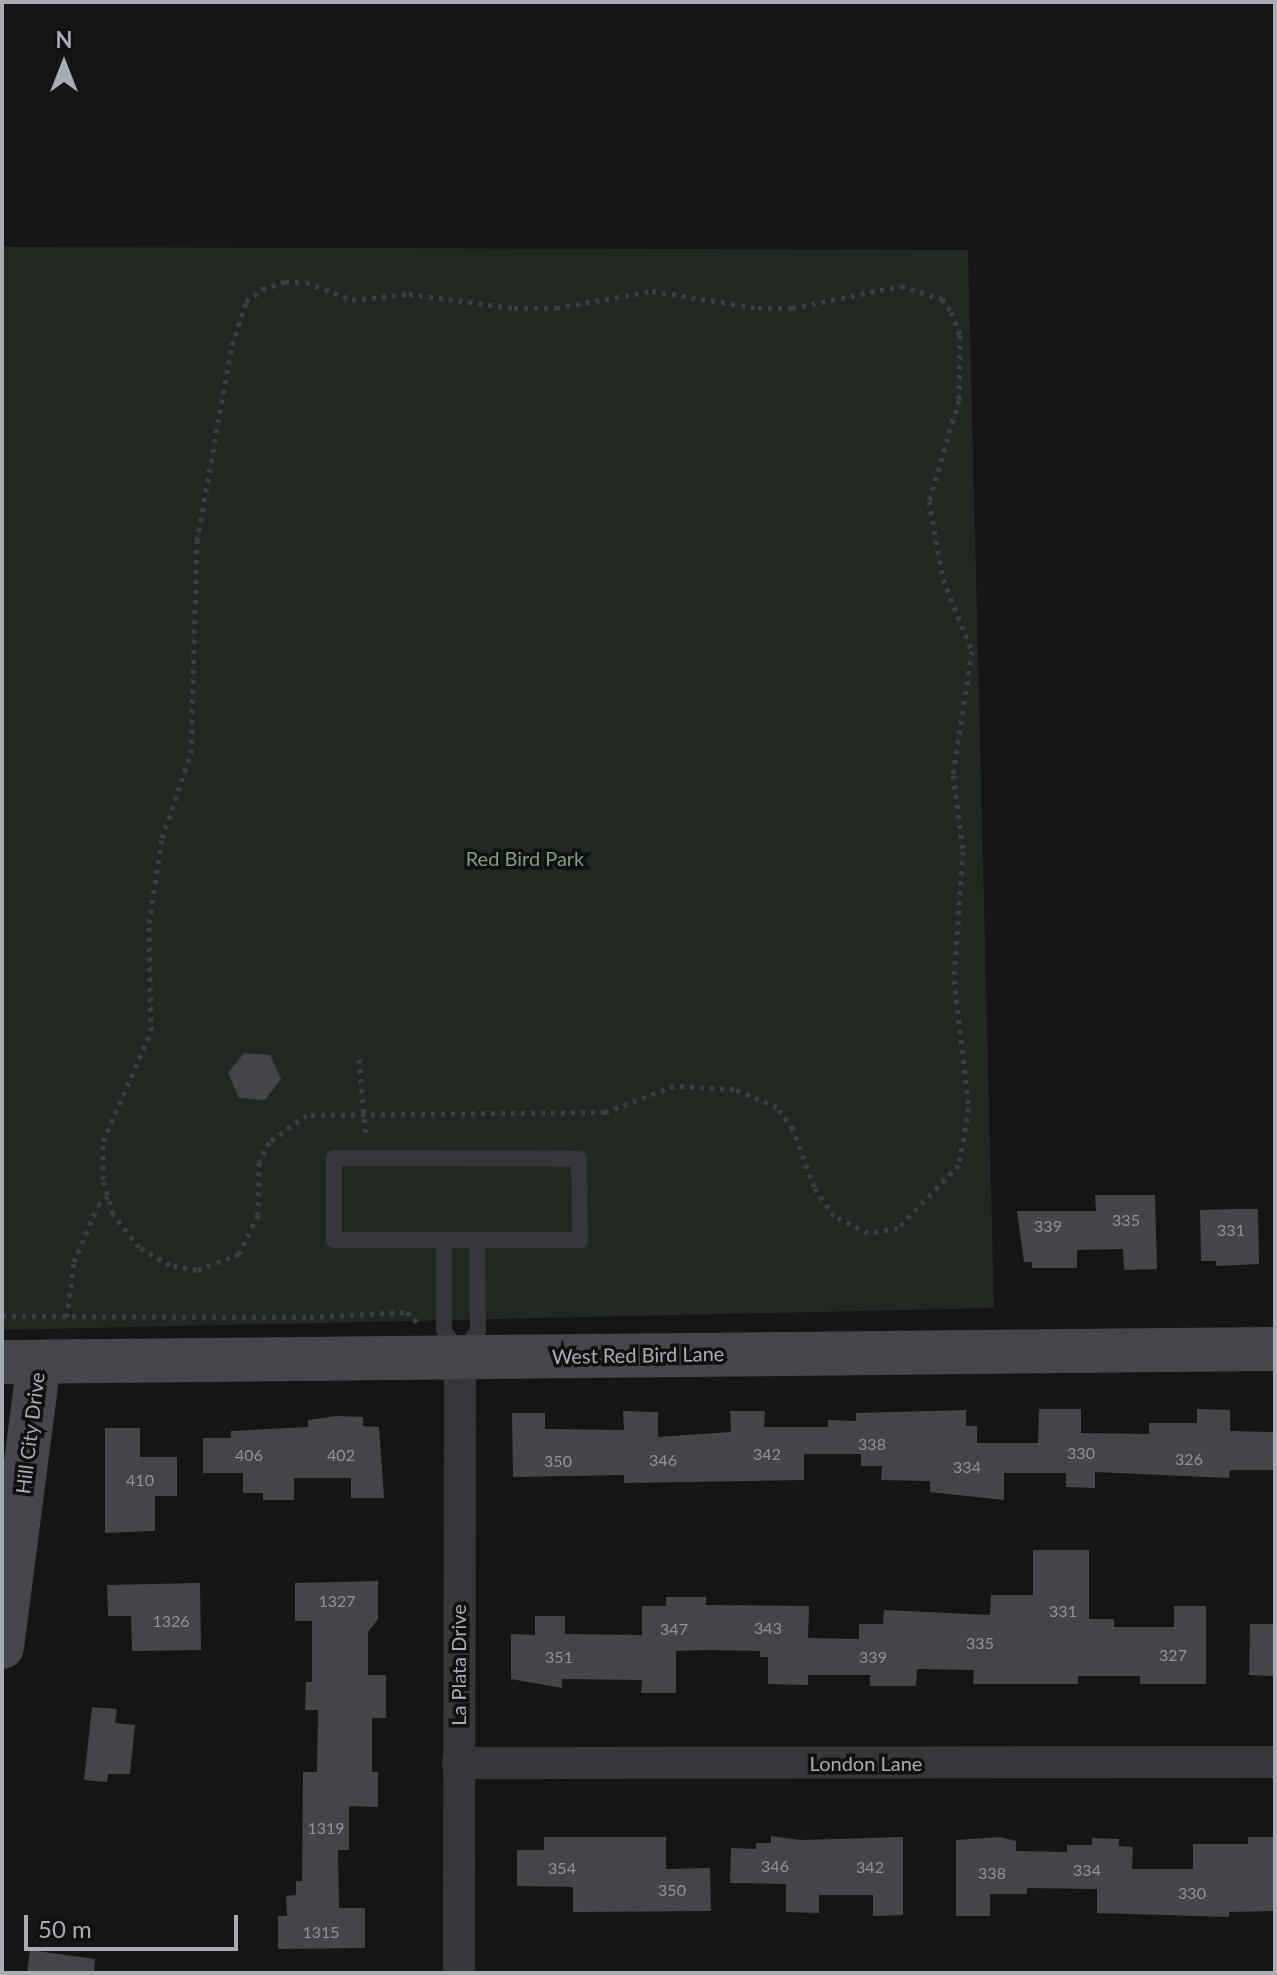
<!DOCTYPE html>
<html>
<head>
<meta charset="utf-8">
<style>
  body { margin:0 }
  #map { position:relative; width:1277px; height:1975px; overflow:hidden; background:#151516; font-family:Lato,sans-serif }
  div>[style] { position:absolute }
  .green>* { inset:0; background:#212822 }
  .building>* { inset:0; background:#444549 }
  .path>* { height:5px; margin-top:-2.5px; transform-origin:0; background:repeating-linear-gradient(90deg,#3c3e42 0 4px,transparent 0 10px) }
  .lane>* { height:16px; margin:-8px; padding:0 8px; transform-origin:8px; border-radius:8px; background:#36373b }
  .street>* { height:32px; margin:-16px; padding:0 16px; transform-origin:16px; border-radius:16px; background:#36373b }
  .secondary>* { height:44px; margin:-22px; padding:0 22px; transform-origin:22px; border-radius:22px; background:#44464b }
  span { translate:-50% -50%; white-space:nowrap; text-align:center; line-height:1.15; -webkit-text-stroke:7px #101011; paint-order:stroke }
  .number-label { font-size:16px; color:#8f929a }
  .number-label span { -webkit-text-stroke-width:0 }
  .park-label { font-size:20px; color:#809e82 }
  .street-label { font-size:20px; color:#a8acb5 }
  .frame { position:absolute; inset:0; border:4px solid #a8acb5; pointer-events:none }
  .north { position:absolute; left:24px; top:24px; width:80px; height:80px; -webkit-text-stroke:6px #101011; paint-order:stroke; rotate:0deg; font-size:22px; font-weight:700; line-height:32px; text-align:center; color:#a8acb5 }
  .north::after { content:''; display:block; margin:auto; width:28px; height:36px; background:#a8acb5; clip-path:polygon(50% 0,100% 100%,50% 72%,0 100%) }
  .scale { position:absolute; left:24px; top:1915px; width:214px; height:36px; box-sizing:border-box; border:4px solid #a8acb5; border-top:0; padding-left:10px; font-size:24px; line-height:28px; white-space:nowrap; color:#a8acb5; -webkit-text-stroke:6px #101011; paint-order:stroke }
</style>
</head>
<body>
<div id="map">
  <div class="green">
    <div style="clip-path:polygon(2px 247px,968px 250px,994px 1308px,2px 1330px)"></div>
  </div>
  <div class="building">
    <div style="clip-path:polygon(244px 1053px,270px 1055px,281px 1079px,265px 1100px,239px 1098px,228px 1073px)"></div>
    <div style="clip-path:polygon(1095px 1195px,1155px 1195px,1157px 1269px,1124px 1270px,1123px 1249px,1077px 1250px,1077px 1268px,1032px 1268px,1032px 1262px,1024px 1262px,1017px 1211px,1096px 1211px)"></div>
    <div style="clip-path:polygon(1233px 1209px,1258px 1209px,1259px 1264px,1216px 1266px,1216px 1261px,1201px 1261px,1200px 1210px)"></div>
    <div style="clip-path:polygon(1039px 1409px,1081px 1409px,1081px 1433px,1149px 1434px,1149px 1423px,1197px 1423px,1197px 1409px,1230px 1410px,1230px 1431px,1275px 1432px,1275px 1470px,1230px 1470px,1229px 1478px,1095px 1472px,1095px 1488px,1066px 1487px,1066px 1473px,1004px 1473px,1004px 1500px,930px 1492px,930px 1481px,881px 1480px,882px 1466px,861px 1466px,861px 1454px,804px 1454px,804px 1480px,624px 1483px,624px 1475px,513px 1477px,512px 1413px,545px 1413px,545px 1429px,624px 1430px,623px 1411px,658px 1412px,658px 1437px,731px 1432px,730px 1411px,765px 1411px,764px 1427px,828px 1427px,828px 1420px,856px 1421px,856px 1413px,966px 1410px,966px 1426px,977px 1426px,977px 1443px,1038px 1443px)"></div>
    <div style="clip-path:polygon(337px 1416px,363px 1417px,363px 1426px,379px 1427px,384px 1498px,351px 1498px,351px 1478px,294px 1478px,294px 1500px,263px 1500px,263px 1493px,243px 1493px,243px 1473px,203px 1473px,203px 1438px,231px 1438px,231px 1431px,308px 1427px,308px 1420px)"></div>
    <div style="clip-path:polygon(105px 1428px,140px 1428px,140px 1457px,177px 1457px,177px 1496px,155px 1496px,155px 1531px,105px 1533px)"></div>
    <div style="clip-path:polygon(1033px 1550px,1089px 1550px,1089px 1619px,1114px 1619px,1114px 1627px,1174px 1627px,1174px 1606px,1206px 1606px,1206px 1684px,1140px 1684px,1140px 1676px,1078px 1676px,1078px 1684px,973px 1684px,974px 1670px,917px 1669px,916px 1686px,870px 1686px,870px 1675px,808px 1675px,808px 1685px,768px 1684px,768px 1657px,760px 1657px,760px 1651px,706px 1650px,676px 1651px,676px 1693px,641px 1693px,642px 1680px,562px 1679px,562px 1688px,511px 1679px,511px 1634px,535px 1635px,535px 1616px,565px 1616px,565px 1634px,642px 1635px,642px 1606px,666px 1606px,666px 1597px,706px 1597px,706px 1605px,809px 1606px,808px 1638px,859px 1639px,859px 1624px,883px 1624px,884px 1610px,990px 1615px,991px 1595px,1033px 1595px)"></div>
    <div style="clip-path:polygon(378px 1581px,378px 1619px,368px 1632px,368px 1675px,386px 1675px,386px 1718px,372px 1718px,372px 1772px,378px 1772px,378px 1807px,349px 1806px,349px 1850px,338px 1850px,339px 1908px,365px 1908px,365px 1948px,278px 1949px,278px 1916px,287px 1916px,286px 1896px,296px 1895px,296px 1881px,302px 1881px,303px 1772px,317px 1772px,318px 1710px,305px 1710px,306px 1682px,312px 1682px,312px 1621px,295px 1621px,295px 1583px)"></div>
    <div style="clip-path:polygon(200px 1583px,201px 1650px,132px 1651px,131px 1616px,108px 1616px,107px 1585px)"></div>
    <div style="clip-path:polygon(1250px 1624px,1275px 1624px,1275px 1676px,1249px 1675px)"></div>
    <div style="clip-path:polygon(92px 1707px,117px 1709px,115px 1723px,135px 1725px,130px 1774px,108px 1774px,107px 1782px,84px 1780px)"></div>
    <div style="clip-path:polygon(771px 1836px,801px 1840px,903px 1837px,903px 1915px,873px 1916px,873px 1895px,819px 1895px,819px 1913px,786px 1912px,786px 1884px,730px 1883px,731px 1848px,756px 1849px,756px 1843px,771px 1843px)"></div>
    <div style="clip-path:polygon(544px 1837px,666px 1837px,666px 1869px,710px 1868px,711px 1911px,573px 1912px,573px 1887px,517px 1886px,517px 1850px,544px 1850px)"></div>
    <div style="clip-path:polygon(1000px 1837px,1016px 1841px,1016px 1851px,1067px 1852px,1067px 1845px,1092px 1845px,1092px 1838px,1119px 1839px,1119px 1846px,1133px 1847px,1132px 1869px,1193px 1869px,1193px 1844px,1248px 1844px,1248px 1837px,1275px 1837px,1275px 1911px,1229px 1912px,1229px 1917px,1097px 1913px,1097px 1889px,1027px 1888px,1027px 1894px,990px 1894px,990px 1916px,956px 1916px,956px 1840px)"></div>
    <div style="clip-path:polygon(30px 1950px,95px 1959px,94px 1973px,27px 1973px)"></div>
  </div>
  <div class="path">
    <div style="left:285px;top:282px;width:21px"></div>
    <div style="left:306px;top:282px;width:49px;rotate:21.4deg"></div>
    <div style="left:352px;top:300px;width:57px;rotate:-6deg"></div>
    <div style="left:409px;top:294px;width:106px;rotate:7.6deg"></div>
    <div style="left:514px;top:308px;width:42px"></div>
    <div style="left:556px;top:308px;width:97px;rotate:-10deg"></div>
    <div style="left:652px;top:291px;width:107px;rotate:9.1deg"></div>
    <div style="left:758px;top:308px;width:34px"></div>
    <div style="left:792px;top:308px;width:111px;rotate:-11.4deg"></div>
    <div style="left:901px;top:286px;width:43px;rotate:17.6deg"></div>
    <div style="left:942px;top:299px;width:16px;rotate:55deg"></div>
    <div style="left:951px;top:312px;width:25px;rotate:69deg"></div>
    <div style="left:960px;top:335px;width:65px;rotate:90.9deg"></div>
    <div style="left:959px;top:400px;width:105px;rotate:106.5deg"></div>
    <div style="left:929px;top:501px;width:79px;rotate:79.8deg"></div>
    <div style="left:943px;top:579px;width:78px;rotate:68.1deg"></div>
    <div style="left:972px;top:651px;width:125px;rotate:98.7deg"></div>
    <div style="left:953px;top:775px;width:77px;rotate:82.5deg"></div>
    <div style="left:963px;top:851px;width:129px;rotate:94deg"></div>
    <div style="left:954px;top:980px;width:129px;rotate:83.3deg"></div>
    <div style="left:969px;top:1108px;width:58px;rotate:100deg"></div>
    <div style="left:959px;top:1165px;width:88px;rotate:134.1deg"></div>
    <div style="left:898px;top:1228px;width:30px;rotate:171deg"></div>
    <div style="left:868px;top:1233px;width:38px;rotate:-153deg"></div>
    <div style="left:834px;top:1216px;width:35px;rotate:-125deg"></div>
    <div style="left:814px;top:1187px;width:62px;rotate:-109.9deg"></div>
    <div style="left:793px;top:1129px;width:27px;rotate:-126deg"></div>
    <div style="left:777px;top:1107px;width:47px;rotate:-157.3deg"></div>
    <div style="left:734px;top:1089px;width:60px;rotate:-177.1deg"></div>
    <div style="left:674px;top:1086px;width:74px;rotate:159.4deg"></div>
    <div style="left:605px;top:1112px;width:298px;rotate:179.4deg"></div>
    <div style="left:307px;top:1115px;width:47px;rotate:144.6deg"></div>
    <div style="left:269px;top:1142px;width:22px;rotate:117deg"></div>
    <div style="left:259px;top:1162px;width:53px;rotate:91.1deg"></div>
    <div style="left:258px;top:1215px;width:43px;rotate:116deg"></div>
    <div style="left:239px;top:1254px;width:45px;rotate:159.1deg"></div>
    <div style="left:197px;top:1270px;width:27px;rotate:-170deg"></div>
    <div style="left:170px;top:1265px;width:36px;rotate:-150deg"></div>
    <div style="left:139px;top:1247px;width:42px;rotate:-128.2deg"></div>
    <div style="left:113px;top:1214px;width:36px;rotate:-106deg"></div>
    <div style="left:103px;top:1179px;width:38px;rotate:-90deg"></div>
    <div style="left:103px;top:1141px;width:120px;rotate:-66.4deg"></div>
    <div style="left:151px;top:1031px;width:108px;rotate:-91.1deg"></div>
    <div style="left:149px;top:923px;width:86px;rotate:-81.3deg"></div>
    <div style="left:162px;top:838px;width:90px;rotate:-71.2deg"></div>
    <div style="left:191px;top:753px;width:212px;rotate:-88.4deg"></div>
    <div style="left:197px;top:541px;width:199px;rotate:-79.9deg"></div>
    <div style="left:232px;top:345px;width:45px;rotate:-72deg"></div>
    <div style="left:246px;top:302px;width:21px;rotate:-39deg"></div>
    <div style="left:262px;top:289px;width:24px;rotate:-17deg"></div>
    <div style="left:359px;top:1059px;width:79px;rotate:84.9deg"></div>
    <div style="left:2px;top:1316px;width:308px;rotate:0.2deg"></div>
    <div style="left:310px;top:1317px;width:97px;rotate:-3deg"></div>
    <div style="left:407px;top:1312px;width:14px;rotate:45deg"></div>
    <div style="left:67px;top:1317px;width:55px;rotate:-82.7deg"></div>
    <div style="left:74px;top:1262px;width:62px;rotate:-67.2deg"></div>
    <div style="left:98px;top:1205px;width:13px;rotate:-42deg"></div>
  </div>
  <div class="lane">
    <div style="left:334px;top:1158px;width:245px;rotate:0.2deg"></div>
    <div style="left:579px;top:1159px;width:81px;rotate:89.3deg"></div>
    <div style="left:580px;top:1240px;width:246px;rotate:180deg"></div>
    <div style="left:334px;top:1240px;width:82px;rotate:-90deg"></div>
    <div style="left:444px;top:1240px;width:90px;rotate:90deg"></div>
    <div style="left:444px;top:1330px;width:31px;rotate:59deg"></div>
    <div style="left:460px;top:1357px;width:32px;rotate:-56deg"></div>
    <div style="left:478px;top:1330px;width:90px;rotate:-90.6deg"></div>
  </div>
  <div class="street">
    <div style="left:458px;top:1763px;width:817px;rotate:-0.07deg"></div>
    <div style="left:459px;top:1973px;width:616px;rotate:-89.91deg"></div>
  </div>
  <div class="secondary">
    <div style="left:2px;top:1362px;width:1273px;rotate:-0.59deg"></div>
    <div style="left:2px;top:1647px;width:287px;rotate:-82.6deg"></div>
  </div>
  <div class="number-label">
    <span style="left:1126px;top:1220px">335</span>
    <span style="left:1048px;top:1226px">339</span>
    <span style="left:1231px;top:1230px">331</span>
    <span style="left:872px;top:1444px">338</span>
    <span style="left:1081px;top:1453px">330</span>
    <span style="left:767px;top:1454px">342</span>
    <span style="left:249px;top:1455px">406</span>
    <span style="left:341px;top:1455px">402</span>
    <span style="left:1189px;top:1459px">326</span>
    <span style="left:663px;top:1460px">346</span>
    <span style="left:558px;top:1461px">350</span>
    <span style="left:967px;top:1467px">334</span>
    <span style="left:140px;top:1480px">410</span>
    <span style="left:337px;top:1601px">1327</span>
    <span style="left:1063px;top:1611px">331</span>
    <span style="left:171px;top:1621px">1326</span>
    <span style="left:768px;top:1628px">343</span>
    <span style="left:674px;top:1629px">347</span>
    <span style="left:980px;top:1643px">335</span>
    <span style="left:1173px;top:1655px">327</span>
    <span style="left:559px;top:1657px">351</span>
    <span style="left:873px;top:1657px">339</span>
    <span style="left:326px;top:1828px">1319</span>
    <span style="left:775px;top:1866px">346</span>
    <span style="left:870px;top:1867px">342</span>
    <span style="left:562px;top:1868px">354</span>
    <span style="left:1087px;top:1870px">334</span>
    <span style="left:992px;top:1873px">338</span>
    <span style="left:672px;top:1890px">350</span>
    <span style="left:1192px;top:1893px">330</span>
    <span style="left:321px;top:1932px">1315</span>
  </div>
  <div class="park-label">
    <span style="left:525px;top:858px">Red Bird Park</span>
  </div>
  <div class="street-label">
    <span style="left:638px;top:1355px;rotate:-1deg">West Red Bird Lane</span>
    <span style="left:30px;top:1433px;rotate:-83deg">Hill City Drive</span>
    <span style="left:458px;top:1665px;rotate:-90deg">La Plata Drive</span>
    <span style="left:866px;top:1763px">London Lane</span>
  </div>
  <div class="frame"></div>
  <div class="north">N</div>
  <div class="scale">50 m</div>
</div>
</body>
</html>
